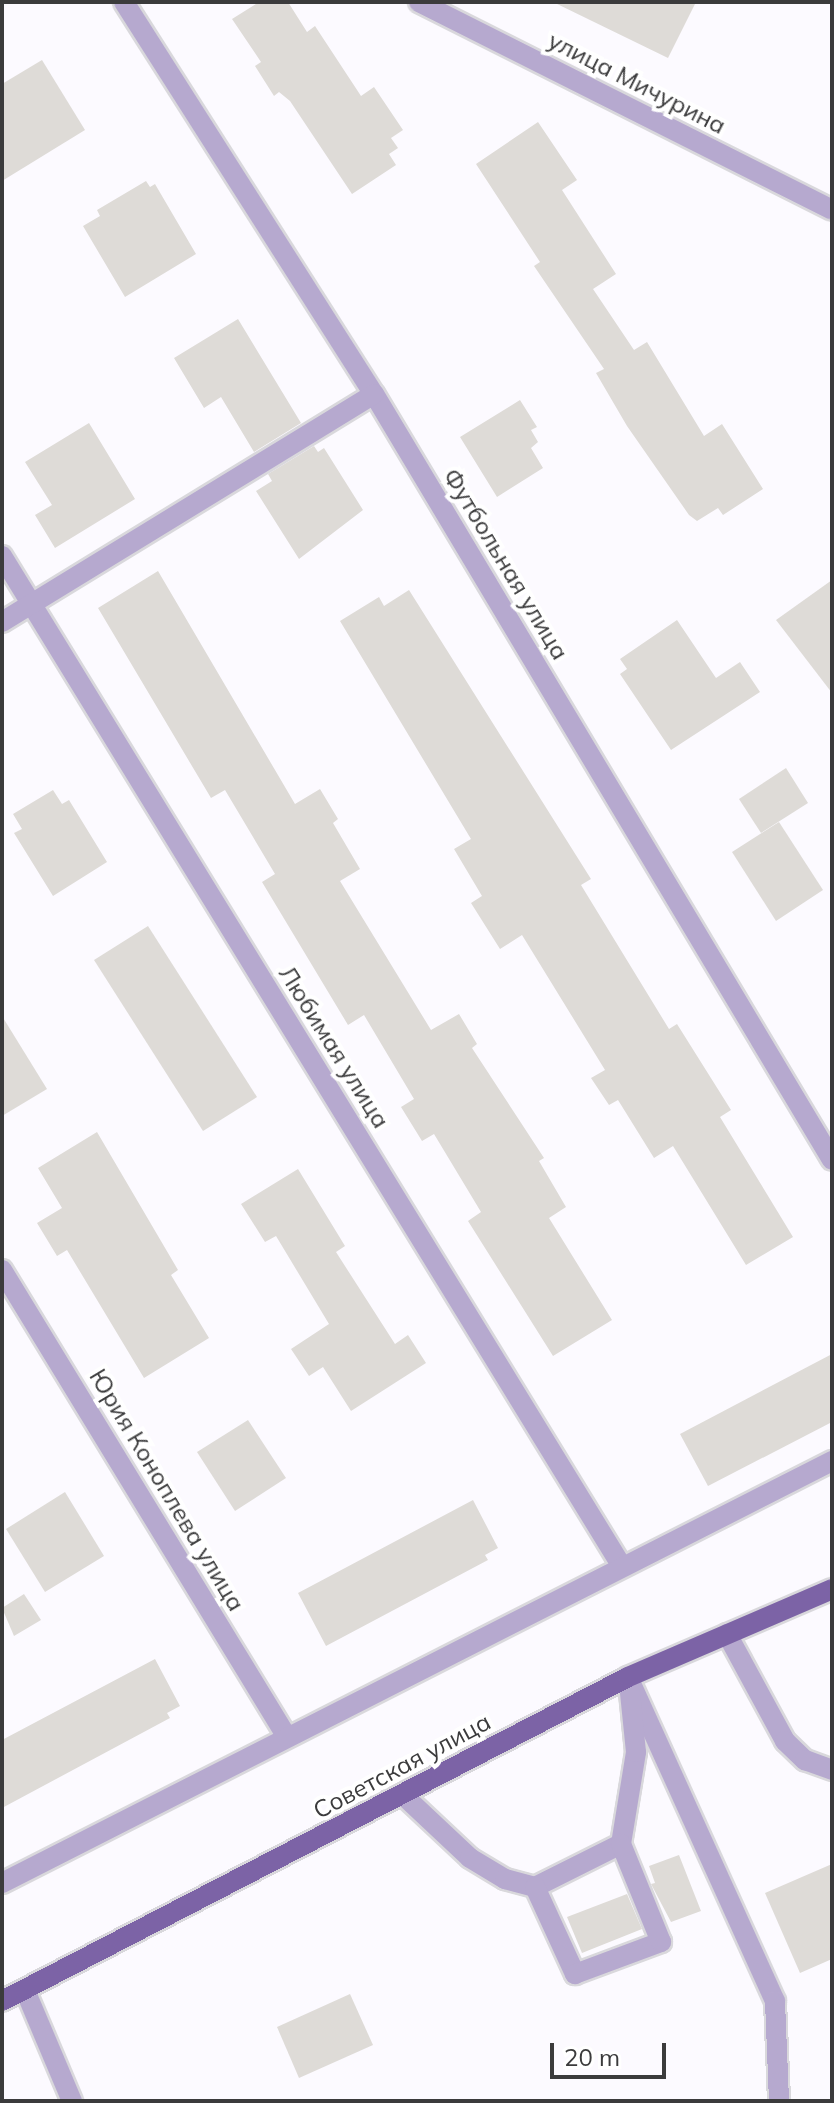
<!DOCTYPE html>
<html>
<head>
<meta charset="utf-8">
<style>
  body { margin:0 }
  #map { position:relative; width:834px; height:2103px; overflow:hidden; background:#fcfaff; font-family:Mulish,sans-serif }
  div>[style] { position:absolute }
  .building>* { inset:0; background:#dedbd7 }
  .roads { filter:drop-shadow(2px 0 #d9d8dc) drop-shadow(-2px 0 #d9d8dc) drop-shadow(0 2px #d9d8dc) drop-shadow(0 -2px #d9d8dc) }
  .minor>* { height:20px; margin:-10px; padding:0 10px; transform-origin:10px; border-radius:10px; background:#b6a9cf }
  .major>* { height:20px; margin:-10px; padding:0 10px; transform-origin:10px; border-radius:10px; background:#7c63a6 }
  span { translate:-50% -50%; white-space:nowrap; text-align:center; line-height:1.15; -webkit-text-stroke:8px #fff; paint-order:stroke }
  .street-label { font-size:24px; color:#3b3b3c }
  .frame { position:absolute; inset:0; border:4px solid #3b3b3c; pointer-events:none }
  .scale { position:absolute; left:550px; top:2043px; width:116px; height:36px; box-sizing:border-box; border:4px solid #3b3b3c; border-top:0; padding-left:10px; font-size:24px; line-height:28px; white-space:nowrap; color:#3b3b3c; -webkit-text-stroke:6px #fff; paint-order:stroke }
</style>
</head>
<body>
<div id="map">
  <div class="building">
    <div style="clip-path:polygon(259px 2px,288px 2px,307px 32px,315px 26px,361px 96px,374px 87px,403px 130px,391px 138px,398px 148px,389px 154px,396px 165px,352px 194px,290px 101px,279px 92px,274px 96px,255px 66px,261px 62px,232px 19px)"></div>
    <div style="clip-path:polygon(553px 2px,696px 2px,668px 58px)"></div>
    <div style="clip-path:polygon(42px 60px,85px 130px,2px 181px,2px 84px)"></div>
    <div style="clip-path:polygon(538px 122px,577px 180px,562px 190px,616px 274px,593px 289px,634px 350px,647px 342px,704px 436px,722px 424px,763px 489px,723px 515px,718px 508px,697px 521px,689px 515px,627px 426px,596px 373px,604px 369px,534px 266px,540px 262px,476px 164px)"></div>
    <div style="clip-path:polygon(146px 181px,150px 187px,155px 184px,196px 254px,125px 297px,83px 226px,100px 216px,97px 210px)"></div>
    <div style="clip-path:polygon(238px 319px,301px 423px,254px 452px,221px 397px,204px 408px,174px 358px)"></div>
    <div style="clip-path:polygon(520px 400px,537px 427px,531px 430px,538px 442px,531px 448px,543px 468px,497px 497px,460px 437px)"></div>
    <div style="clip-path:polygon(89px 423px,135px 499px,55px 548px,35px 515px,52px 505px,25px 462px)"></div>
    <div style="clip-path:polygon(314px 446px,318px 452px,324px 448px,363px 510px,299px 559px,256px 491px,272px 481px,268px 474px)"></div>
    <div style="clip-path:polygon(158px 571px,295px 804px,320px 789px,338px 819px,333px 823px,360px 869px,340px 881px,431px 1030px,459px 1014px,477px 1044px,472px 1048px,544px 1158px,539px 1161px,566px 1207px,549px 1218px,612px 1320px,553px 1356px,468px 1221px,481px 1212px,434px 1134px,422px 1141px,401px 1107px,414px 1099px,364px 1015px,348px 1025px,262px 882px,275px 874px,225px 790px,211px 798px,98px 608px)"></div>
    <div style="clip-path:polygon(832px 580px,832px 693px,776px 620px)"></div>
    <div style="clip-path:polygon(409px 590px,591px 879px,581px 885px,669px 1029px,677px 1024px,731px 1110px,720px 1117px,793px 1237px,746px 1265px,673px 1146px,654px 1158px,618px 1100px,609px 1105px,591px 1078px,605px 1070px,522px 935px,500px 949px,471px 903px,482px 896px,454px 849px,471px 839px,340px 621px,379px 597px,384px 606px)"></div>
    <div style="clip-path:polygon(677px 620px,716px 678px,740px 662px,760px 692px,671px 750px,620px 674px,627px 669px,620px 659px)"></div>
    <div style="clip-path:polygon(786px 768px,808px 803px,761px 833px,739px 799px)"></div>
    <div style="clip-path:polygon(53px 790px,62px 804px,69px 800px,107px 862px,53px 896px,14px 833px,22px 829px,13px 814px)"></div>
    <div style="clip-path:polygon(779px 822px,823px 890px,776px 921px,732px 852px)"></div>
    <div style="clip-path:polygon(148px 926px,257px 1097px,203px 1131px,94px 960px)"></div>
    <div style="clip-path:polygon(2px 1016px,47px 1089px,2px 1116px)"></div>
    <div style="clip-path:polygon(97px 1132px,178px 1270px,171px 1275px,209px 1338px,144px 1378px,67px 1250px,57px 1256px,37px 1223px,62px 1208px,38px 1168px)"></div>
    <div style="clip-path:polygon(298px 1169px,345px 1246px,336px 1252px,395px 1344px,408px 1335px,426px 1363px,351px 1411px,323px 1367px,309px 1376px,291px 1349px,329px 1324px,276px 1236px,265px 1242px,241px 1204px)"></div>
    <div style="clip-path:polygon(832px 1354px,832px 1422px,708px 1486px,680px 1434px)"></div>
    <div style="clip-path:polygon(248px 1420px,286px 1478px,235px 1511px,197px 1452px)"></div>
    <div style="clip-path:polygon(65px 1492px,104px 1556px,45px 1592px,6px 1529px)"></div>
    <div style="clip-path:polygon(473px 1500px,498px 1548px,485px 1555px,488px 1560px,326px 1646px,298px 1593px)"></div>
    <div style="clip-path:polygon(24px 1594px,41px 1620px,14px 1636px,2px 1608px)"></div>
    <div style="clip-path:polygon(155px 1659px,180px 1706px,167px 1713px,170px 1718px,2px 1808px,2px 1740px)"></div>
    <div style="clip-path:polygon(679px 1855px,701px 1911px,671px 1922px,651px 1884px,655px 1883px,649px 1866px)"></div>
    <div style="clip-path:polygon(832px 1864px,832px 1959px,800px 1973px,765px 1893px)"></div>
    <div style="clip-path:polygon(627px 1894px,642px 1929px,582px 1953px,567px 1917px)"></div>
    <div style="clip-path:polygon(350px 1994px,373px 2045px,299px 2078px,277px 2027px)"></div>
  </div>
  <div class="roads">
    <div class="minor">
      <div style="left:124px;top:2px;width:465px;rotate:57.5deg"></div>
      <div style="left:374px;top:394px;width:892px;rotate:59.12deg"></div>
      <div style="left:419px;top:2px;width:462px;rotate:26.7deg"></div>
      <div style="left:2px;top:556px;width:1184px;rotate:58.47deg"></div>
      <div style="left:2px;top:622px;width:436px;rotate:-31.5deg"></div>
      <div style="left:2px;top:1270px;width:547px;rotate:58.61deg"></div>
      <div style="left:727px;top:1634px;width:122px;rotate:61.5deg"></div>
      <div style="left:785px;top:1741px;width:28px;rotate:44deg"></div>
      <div style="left:805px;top:1760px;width:29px;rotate:20deg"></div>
      <div style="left:628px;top:1677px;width:356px;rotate:65.6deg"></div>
      <div style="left:775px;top:2001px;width:100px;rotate:87.7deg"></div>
      <div style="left:403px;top:1795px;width:92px;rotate:43.2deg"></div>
      <div style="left:470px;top:1858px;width:41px;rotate:31deg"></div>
      <div style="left:505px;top:1879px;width:31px;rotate:15deg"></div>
      <div style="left:535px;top:1887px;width:96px;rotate:-26.6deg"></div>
      <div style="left:621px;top:1844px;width:93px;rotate:-80.7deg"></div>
      <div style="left:636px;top:1752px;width:59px;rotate:-95.8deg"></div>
      <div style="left:2px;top:1883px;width:931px;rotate:-26.95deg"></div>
      <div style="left:535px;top:1887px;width:96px;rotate:65.3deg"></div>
      <div style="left:575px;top:1974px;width:92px;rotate:-20.4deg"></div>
      <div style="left:661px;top:1942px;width:106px;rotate:-112.2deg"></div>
      <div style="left:25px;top:1990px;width:121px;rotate:67.1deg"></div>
    </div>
    <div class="major">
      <div style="left:2px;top:2001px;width:705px;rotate:-27.36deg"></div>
      <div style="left:628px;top:1677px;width:222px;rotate:-23.3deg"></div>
    </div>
  </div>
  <div class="street-label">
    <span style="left:637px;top:83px;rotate:27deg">улица Мичурина</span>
    <span style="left:506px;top:564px;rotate:59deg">Футбольная улица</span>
    <span style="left:334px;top:1047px;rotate:58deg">Любимая улица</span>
    <span style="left:167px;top:1490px;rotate:59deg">Юрия Коноплева улица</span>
    <span style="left:402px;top:1766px;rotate:-28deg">Советская улица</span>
  </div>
  <div class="frame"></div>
  <div class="scale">20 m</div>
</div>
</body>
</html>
